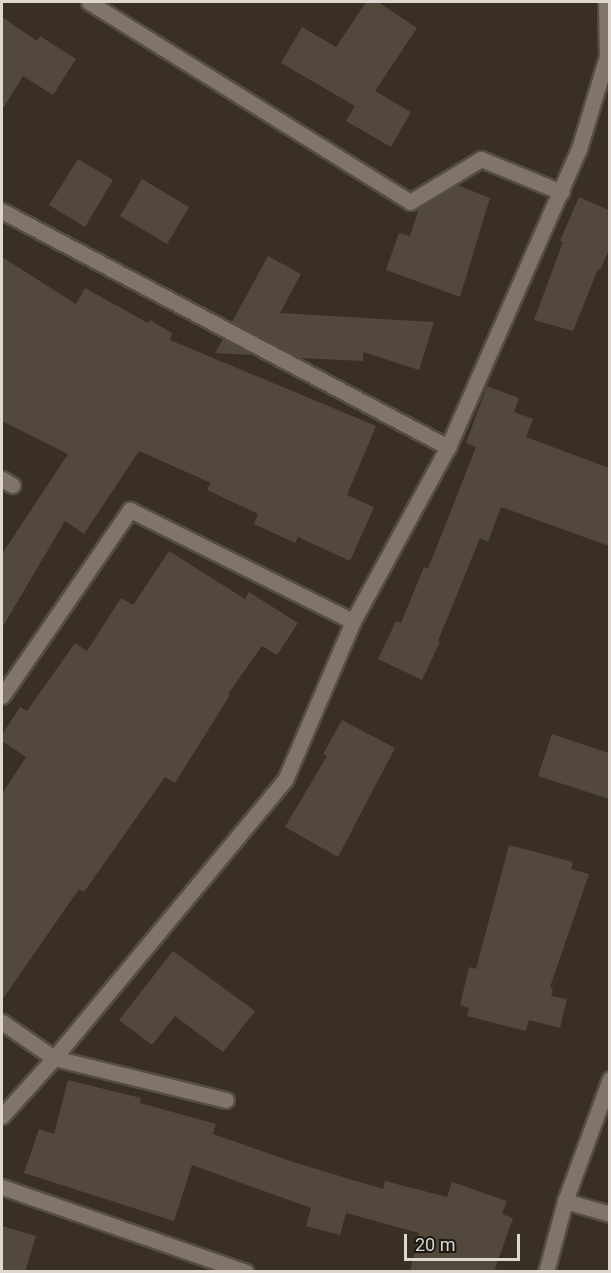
<!DOCTYPE html>
<html>
<head>
<meta charset="utf-8">
<style>
  body { margin:0 }
  #map { position:relative; width:611px; height:1273px; overflow:hidden; background:#392f24; font-family:Roboto,sans-serif }
  div>[style] { position:absolute }
  .building>* { inset:0; background:#52483c }
  .roads { filter:drop-shadow(2px 0 #554d44) drop-shadow(-2px 0 #554d44) drop-shadow(0 2px #554d44) drop-shadow(0 -2px #554d44) }
  .minor>* { height:15px; margin:-7.5px; padding:0 7.5px; transform-origin:7.5px; border-radius:7.5px; background:#817569 }
  span { translate:-50% -50%; white-space:nowrap; text-align:center; line-height:1.15; -webkit-text-stroke:4.5px #1c1813; paint-order:stroke }
  .frame { position:absolute; inset:0; border:3px solid #ddd7d0; pointer-events:none }
  .scale { position:absolute; left:404px; top:1234px; width:116px; height:27px; box-sizing:border-box; border:3px solid #ddd7d0; border-top:0; padding-left:8px; font-size:18px; line-height:21px; white-space:nowrap; color:#ddd7d0; -webkit-text-stroke:4px #1c1813; paint-order:stroke }
</style>
</head>
<body>
<div id="map">
  <div class="building">
    <div style="clip-path:polygon(366px 2px,378px 2px,417px 28px,375px 91px,411px 112px,391px 147px,346px 121px,355px 106px,281px 63px,302px 27px,336px 47px)"></div>
    <div style="clip-path:polygon(2px 17px,37px 41px,40px 36px,76px 59px,53px 95px,23px 76px,2px 110px)"></div>
    <div style="clip-path:polygon(78px 159px,113px 180px,85px 227px,49px 205px)"></div>
    <div style="clip-path:polygon(142px 179px,189px 207px,167px 244px,120px 216px)"></div>
    <div style="clip-path:polygon(457px 185px,490px 198px,460px 297px,386px 270px,399px 233px,410px 236px,419px 208px)"></div>
    <div style="clip-path:polygon(579px 197px,609px 210px,609px 250px,600px 270px,598px 269px,573px 331px,534px 320px,563px 242px,560px 241px)"></div>
    <div style="clip-path:polygon(268px 256px,301px 274px,280px 313px,434px 322px,419px 370px,363px 352px,363px 361px,300px 358px,232px 322px)"></div>
    <div style="clip-path:polygon(2px 257px,76px 304px,85px 288px,148px 323px,150px 320px,172px 333px,170px 340px,376px 426px,347px 495px,374px 507px,350px 561px,298px 537px,295px 543px,254px 524px,258px 514px,207px 490px,211px 483px,139px 451px,84px 534px,65px 521px,2px 628px,2px 554px,68px 454px,2px 421px)"></div>
    <div style="clip-path:polygon(223px 339px,253px 355px,215px 353px)"></div>
    <div style="clip-path:polygon(487px 386px,519px 398px,514px 412px,533px 419px,526px 437px,609px 468px,609px 546px,501px 507px,488px 542px,480px 538px,438px 641px,440px 642px,422px 680px,378px 659px,396px 621px,401px 623px,424px 567px,428px 569px,476px 447px,466px 443px)"></div>
    <div style="clip-path:polygon(169px 551px,245px 599px,249px 592px,298px 623px,277px 655px,262px 646px,228px 694px,230px 695px,175px 783px,165px 777px,84px 892px,79px 889px,2px 1000px,2px 794px,26px 757px,2px 741px,2px 735px,20px 707px,27px 711px,75px 643px,87px 651px,121px 598px,133px 605px)"></div>
    <div style="clip-path:polygon(342px 720px,395px 748px,338px 857px,285px 827px,327px 756px,323px 754px)"></div>
    <div style="clip-path:polygon(552px 734px,609px 753px,609px 799px,538px 776px)"></div>
    <div style="clip-path:polygon(509px 845px,573px 862px,571px 869px,589px 874px,550px 987px,553px 988px,551px 996px,567px 999px,560px 1028px,529px 1020px,526px 1031px,467px 1016px,469px 1008px,460px 1005px,469px 967px,476px 969px)"></div>
    <div style="clip-path:polygon(173px 951px,255px 1011px,223px 1052px,175px 1016px,152px 1045px,119px 1020px)"></div>
    <div style="clip-path:polygon(68px 1080px,141px 1098px,140px 1103px,216px 1124px,213px 1134px,293px 1162px,383px 1189px,385px 1181px,447px 1197px,452px 1182px,507px 1201px,502px 1214px,513px 1218px,494px 1272px,410px 1272px,419px 1233px,346px 1213px,340px 1235px,306px 1226px,311px 1208px,192px 1165px,174px 1221px,24px 1173px,39px 1129px,54px 1134px)"></div>
    <div style="clip-path:polygon(2px 1226px,36px 1236px,25px 1272px,2px 1272px)"></div>
  </div>
  <div class="roads">
    <div class="minor">
      <div style="left:89px;top:2px;width:378px;rotate:31.9deg"></div>
      <div style="left:410px;top:202px;width:83px;rotate:-31.2deg"></div>
      <div style="left:481px;top:159px;width:87px;rotate:22.4deg"></div>
      <div style="left:2px;top:211px;width:505px;rotate:27.89deg"></div>
      <div style="left:2px;top:479px;width:12px;rotate:31deg"></div>
      <div style="left:2px;top:696px;width:226px;rotate:-55.5deg"></div>
      <div style="left:130px;top:510px;width:249px;rotate:26.5deg"></div>
      <div style="left:2px;top:1022px;width:63px;rotate:34.7deg"></div>
      <div style="left:54px;top:1058px;width:177px;rotate:13.7deg"></div>
      <div style="left:2px;top:1116px;width:78px;rotate:-48.1deg"></div>
      <div style="left:54px;top:1058px;width:361px;rotate:-50.3deg"></div>
      <div style="left:285px;top:780px;width:173px;rotate:-66.8deg"></div>
      <div style="left:353px;top:621px;width:198px;rotate:-61.4deg"></div>
      <div style="left:448px;top:447px;width:326px;rotate:-66.3deg"></div>
      <div style="left:579px;top:149px;width:97px;rotate:-73.2deg"></div>
      <div style="left:607px;top:56px;width:54px;rotate:-91.1deg"></div>
      <div style="left:2px;top:1187px;width:258px;rotate:19.2deg"></div>
      <div style="left:565px;top:1201px;width:47px;rotate:16.1deg"></div>
      <div style="left:546px;top:1272px;width:73px;rotate:-75deg"></div>
      <div style="left:565px;top:1201px;width:130px;rotate:-69.8deg"></div>
    </div>
  </div>
  <div class="frame"></div>
  <div class="scale">20 m</div>
</div>
</body>
</html>
